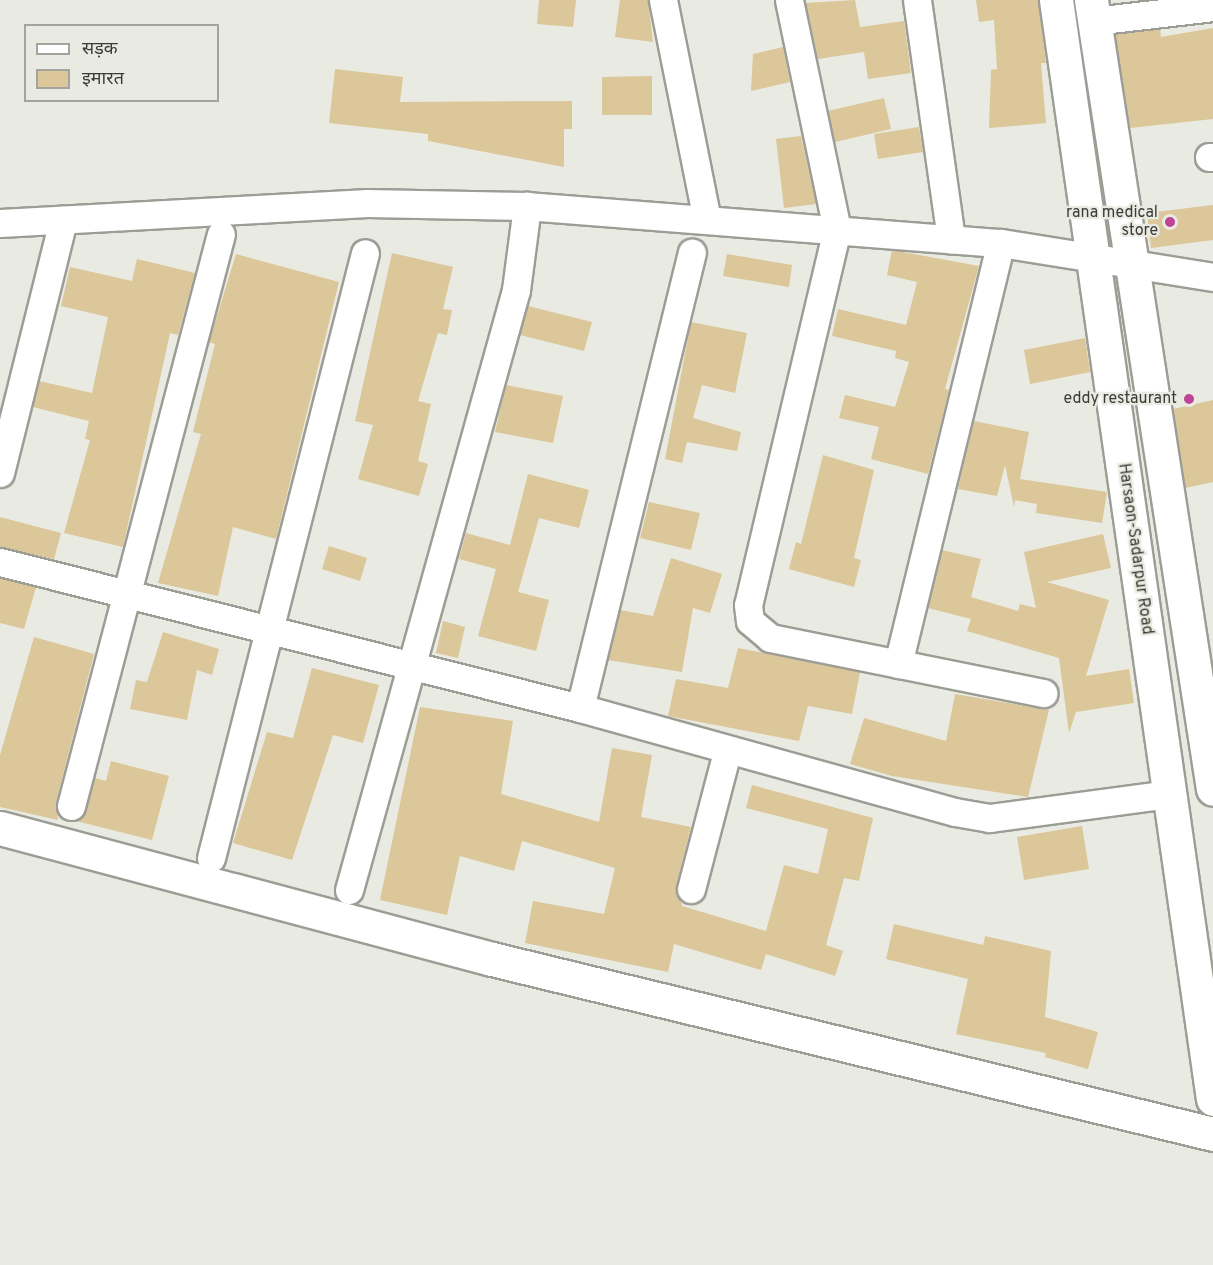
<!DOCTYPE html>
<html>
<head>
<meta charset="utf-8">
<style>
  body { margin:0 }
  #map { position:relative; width:1213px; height:1265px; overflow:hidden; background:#e9eae1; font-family:Overpass,"Noto Sans Devanagari",sans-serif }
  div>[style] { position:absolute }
  .building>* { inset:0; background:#dbc799 }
  .roads { filter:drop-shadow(2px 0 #9c9d95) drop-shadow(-2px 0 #9c9d95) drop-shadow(0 2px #9c9d95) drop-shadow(0 -2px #9c9d95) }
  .minor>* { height:27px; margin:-13.5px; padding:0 13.5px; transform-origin:13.5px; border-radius:13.5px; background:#fff }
  .tertiary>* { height:33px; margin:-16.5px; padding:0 16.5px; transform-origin:16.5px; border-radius:16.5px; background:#fff }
  .dots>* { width:16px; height:16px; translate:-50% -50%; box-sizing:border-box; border:3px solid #e9eae1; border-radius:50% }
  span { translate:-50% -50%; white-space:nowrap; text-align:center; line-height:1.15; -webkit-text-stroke:4.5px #e9eae1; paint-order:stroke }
  .poi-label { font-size:16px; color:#3b3b38 }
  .right { translate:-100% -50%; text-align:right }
  .street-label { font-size:16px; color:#3b3b38 }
  .legend { position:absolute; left:24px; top:24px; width:195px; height:78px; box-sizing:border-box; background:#e9eae1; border:2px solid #a3a49d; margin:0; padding:8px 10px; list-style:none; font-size:18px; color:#3b3b38 }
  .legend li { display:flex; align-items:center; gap:12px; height:30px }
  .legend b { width:30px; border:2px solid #a3a49d }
</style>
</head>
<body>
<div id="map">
  <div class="building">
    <div style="clip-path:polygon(539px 0,576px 0,573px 27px,537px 24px)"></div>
    <div style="clip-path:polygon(620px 0,648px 0,653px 42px,615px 37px)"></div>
    <div style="clip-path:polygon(855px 0,860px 27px,904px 21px,911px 73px,868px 79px,864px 52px,818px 59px,806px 3px)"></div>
    <div style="clip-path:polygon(976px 0,1038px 0,1046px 63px,1041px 63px,1046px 123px,989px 128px,991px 70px,997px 69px,994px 20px,979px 22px)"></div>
    <div style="clip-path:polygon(1213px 28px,1213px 119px,1130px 128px,1115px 34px,1160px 29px,1161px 37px)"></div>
    <div style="clip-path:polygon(783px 47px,790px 82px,751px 91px,753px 54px)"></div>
    <div style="clip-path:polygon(335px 69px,403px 77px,400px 102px,572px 101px,572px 129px,564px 129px,564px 167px,428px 141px,428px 134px,329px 123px)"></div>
    <div style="clip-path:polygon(652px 76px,652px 115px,602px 115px,602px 77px)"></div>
    <div style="clip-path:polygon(884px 98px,891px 129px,835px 142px,828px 111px)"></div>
    <div style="clip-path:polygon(919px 127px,923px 152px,878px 159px,874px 134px)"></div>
    <div style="clip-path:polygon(801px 136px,816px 204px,784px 208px,776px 139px)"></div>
    <div style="clip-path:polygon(1213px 205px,1213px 240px,1151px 248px,1147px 213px)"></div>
    <div style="clip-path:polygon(892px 250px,979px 266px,945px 389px,949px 390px,928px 474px,871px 459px,879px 427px,839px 418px,845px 395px,895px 407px,909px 362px,895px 358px,896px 351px,832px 336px,838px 309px,906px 325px,917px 282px,887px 275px)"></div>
    <div style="clip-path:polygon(392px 253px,453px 267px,443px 309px,452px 310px,447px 335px,438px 333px,418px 401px,431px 404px,418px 461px,428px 464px,419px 496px,358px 479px,373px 425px,355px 421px)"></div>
    <div style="clip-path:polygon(236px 254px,339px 282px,276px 539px,233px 527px,218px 596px,158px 583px,201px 434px,193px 432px,215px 344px,209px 342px)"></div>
    <div style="clip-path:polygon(727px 254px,792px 265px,789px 287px,723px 276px)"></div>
    <div style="clip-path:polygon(137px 259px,195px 273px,178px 335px,170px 333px,123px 547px,64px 533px,90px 440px,85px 439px,89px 421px,33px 407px,39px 381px,92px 393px,108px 317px,61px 306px,70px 267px,132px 281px)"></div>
    <div style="clip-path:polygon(528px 306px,592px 322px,584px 351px,520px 335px)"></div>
    <div style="clip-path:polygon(691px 322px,747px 333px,735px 393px,702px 385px,693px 418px,741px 432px,737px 451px,687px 442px,682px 463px,665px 459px)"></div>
    <div style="clip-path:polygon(1085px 338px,1090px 372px,1030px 384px,1024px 350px)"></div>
    <div style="clip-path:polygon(506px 385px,563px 396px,553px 443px,495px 432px)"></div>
    <div style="clip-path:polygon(1213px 400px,1213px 482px,1185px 488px,1173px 409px)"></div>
    <div style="clip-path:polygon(974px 421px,1029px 432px,1020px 479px,1107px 492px,1102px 523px,1036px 513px,1037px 504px,1015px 500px,1014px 507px,1005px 465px,997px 496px,958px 489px)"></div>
    <div style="clip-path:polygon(823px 455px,874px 470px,854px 558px,861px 560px,854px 587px,789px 569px,796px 542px,801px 544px)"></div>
    <div style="clip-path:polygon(528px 474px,589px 490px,579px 528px,539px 518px,518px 592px,549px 600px,536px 651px,478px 636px,496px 569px,459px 559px,466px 533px,510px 545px)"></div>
    <div style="clip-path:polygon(649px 502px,700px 513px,691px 550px,640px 538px)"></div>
    <div style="clip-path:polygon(0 517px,61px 533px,54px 559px,0 547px)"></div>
    <div style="clip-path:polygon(1103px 534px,1111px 568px,1047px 582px,1109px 600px,1086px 676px,1129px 669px,1134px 703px,1076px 712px,1069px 733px,1059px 658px,967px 631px,971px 619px,928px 608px,942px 550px,981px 559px,971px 597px,1018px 611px,1020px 604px,1036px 608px,1024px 552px)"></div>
    <div style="clip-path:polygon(329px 546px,367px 558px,360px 581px,322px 569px)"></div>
    <div style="clip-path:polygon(671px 558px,722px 574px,710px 613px,693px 608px,682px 672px,608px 660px,620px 610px,653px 616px)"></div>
    <div style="clip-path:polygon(0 578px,36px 587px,24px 629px,0 623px)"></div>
    <div style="clip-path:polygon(443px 621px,465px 627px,458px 658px,436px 653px)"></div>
    <div style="clip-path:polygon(163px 632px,219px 649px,212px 675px,197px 670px,187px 720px,130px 709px,136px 680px,147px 682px)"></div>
    <div style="clip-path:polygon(34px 637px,94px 654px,56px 802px,58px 820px,0 807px,0 755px)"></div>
    <div style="clip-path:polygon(738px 648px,860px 672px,852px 714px,808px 706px,799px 741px,668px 716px,676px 679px,728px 688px)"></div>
    <div style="clip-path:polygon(312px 668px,379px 685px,363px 743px,333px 735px,292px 860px,233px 843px,267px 732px,293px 738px)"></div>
    <div style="clip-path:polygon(955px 694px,1049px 710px,1028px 797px,892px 776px,850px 764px,864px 718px,946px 741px)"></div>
    <div style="clip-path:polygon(420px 707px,513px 721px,501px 794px,599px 822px,612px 748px,652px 755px,641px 817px,691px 827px,676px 886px,682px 906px,766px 931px,784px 865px,818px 874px,828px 829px,746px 808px,752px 785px,873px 818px,859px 881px,844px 878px,826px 945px,843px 951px,835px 976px,766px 954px,761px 970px,674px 944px,668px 972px,525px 943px,533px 901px,604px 914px,615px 868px,522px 841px,514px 871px,460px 856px,447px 915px,380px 900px)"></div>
    <div style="clip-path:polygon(111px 761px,169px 776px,152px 840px,76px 821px,86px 811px,95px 778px,106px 781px)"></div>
    <div style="clip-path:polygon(1082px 826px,1089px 869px,1024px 880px,1017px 837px)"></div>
    <div style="clip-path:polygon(894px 924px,983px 945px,985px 936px,1051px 951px,1045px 1017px,1098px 1032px,1088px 1069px,1045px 1057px,1046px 1053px,956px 1034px,968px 979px,886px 959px)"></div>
  </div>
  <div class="roads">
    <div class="minor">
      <div style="left:663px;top:0;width:220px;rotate:78.7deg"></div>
      <div style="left:789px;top:0;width:234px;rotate:78.2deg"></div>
      <div style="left:837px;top:229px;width:386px;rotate:103.3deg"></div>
      <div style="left:748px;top:605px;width:16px;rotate:83deg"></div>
      <div style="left:750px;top:621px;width:26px;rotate:40deg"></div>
      <div style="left:770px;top:638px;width:279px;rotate:11.4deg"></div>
      <div style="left:917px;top:0;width:242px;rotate:81.9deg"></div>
      <div style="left:1094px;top:21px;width:120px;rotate:-6.7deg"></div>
      <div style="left:1209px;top:157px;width:4px"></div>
      <div style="left:0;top:223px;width:368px;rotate:-3.1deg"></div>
      <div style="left:367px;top:203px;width:160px;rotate:1.1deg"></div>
      <div style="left:527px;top:206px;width:475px;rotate:4.5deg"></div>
      <div style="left:1001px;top:243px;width:215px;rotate:9.1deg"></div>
      <div style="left:0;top:473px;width:261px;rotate:-76deg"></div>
      <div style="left:0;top:562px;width:598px;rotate:14.13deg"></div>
      <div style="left:580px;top:708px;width:389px;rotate:15.5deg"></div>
      <div style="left:955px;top:812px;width:35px;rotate:10deg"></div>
      <div style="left:989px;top:818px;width:182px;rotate:-7.6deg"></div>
      <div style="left:898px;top:664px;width:433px;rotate:-76.3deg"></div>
      <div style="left:580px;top:708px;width:469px;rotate:-76.2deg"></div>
      <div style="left:71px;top:806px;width:591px;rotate:-75.31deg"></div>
      <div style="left:211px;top:858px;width:624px;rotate:-75.72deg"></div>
      <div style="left:691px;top:889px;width:142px;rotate:-75.3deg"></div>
      <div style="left:349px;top:890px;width:623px;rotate:-74.45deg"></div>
      <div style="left:516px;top:290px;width:85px;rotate:-82.5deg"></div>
    </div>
    <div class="tertiary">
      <div style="left:1056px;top:0;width:1110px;rotate:81.87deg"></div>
      <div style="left:1091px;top:0;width:798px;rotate:81.21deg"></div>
      <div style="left:0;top:828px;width:509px;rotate:14.91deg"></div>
      <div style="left:492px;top:959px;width:742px;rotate:13.64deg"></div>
    </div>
  </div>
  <div class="dots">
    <div style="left:1170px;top:222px;background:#bf4496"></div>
    <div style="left:1189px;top:399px;background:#bf4496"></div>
  </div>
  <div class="poi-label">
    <span class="right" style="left:1158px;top:222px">rana medical<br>store</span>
    <span class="right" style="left:1177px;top:399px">eddy restaurant</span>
  </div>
  <div class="street-label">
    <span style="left:1135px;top:549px;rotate:82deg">Harsaon-Sadarpur Road</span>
  </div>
  <ul class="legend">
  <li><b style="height:8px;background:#fff"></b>सड़क</li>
  <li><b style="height:16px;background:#dbc799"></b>इमारत</li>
  </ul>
</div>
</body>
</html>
